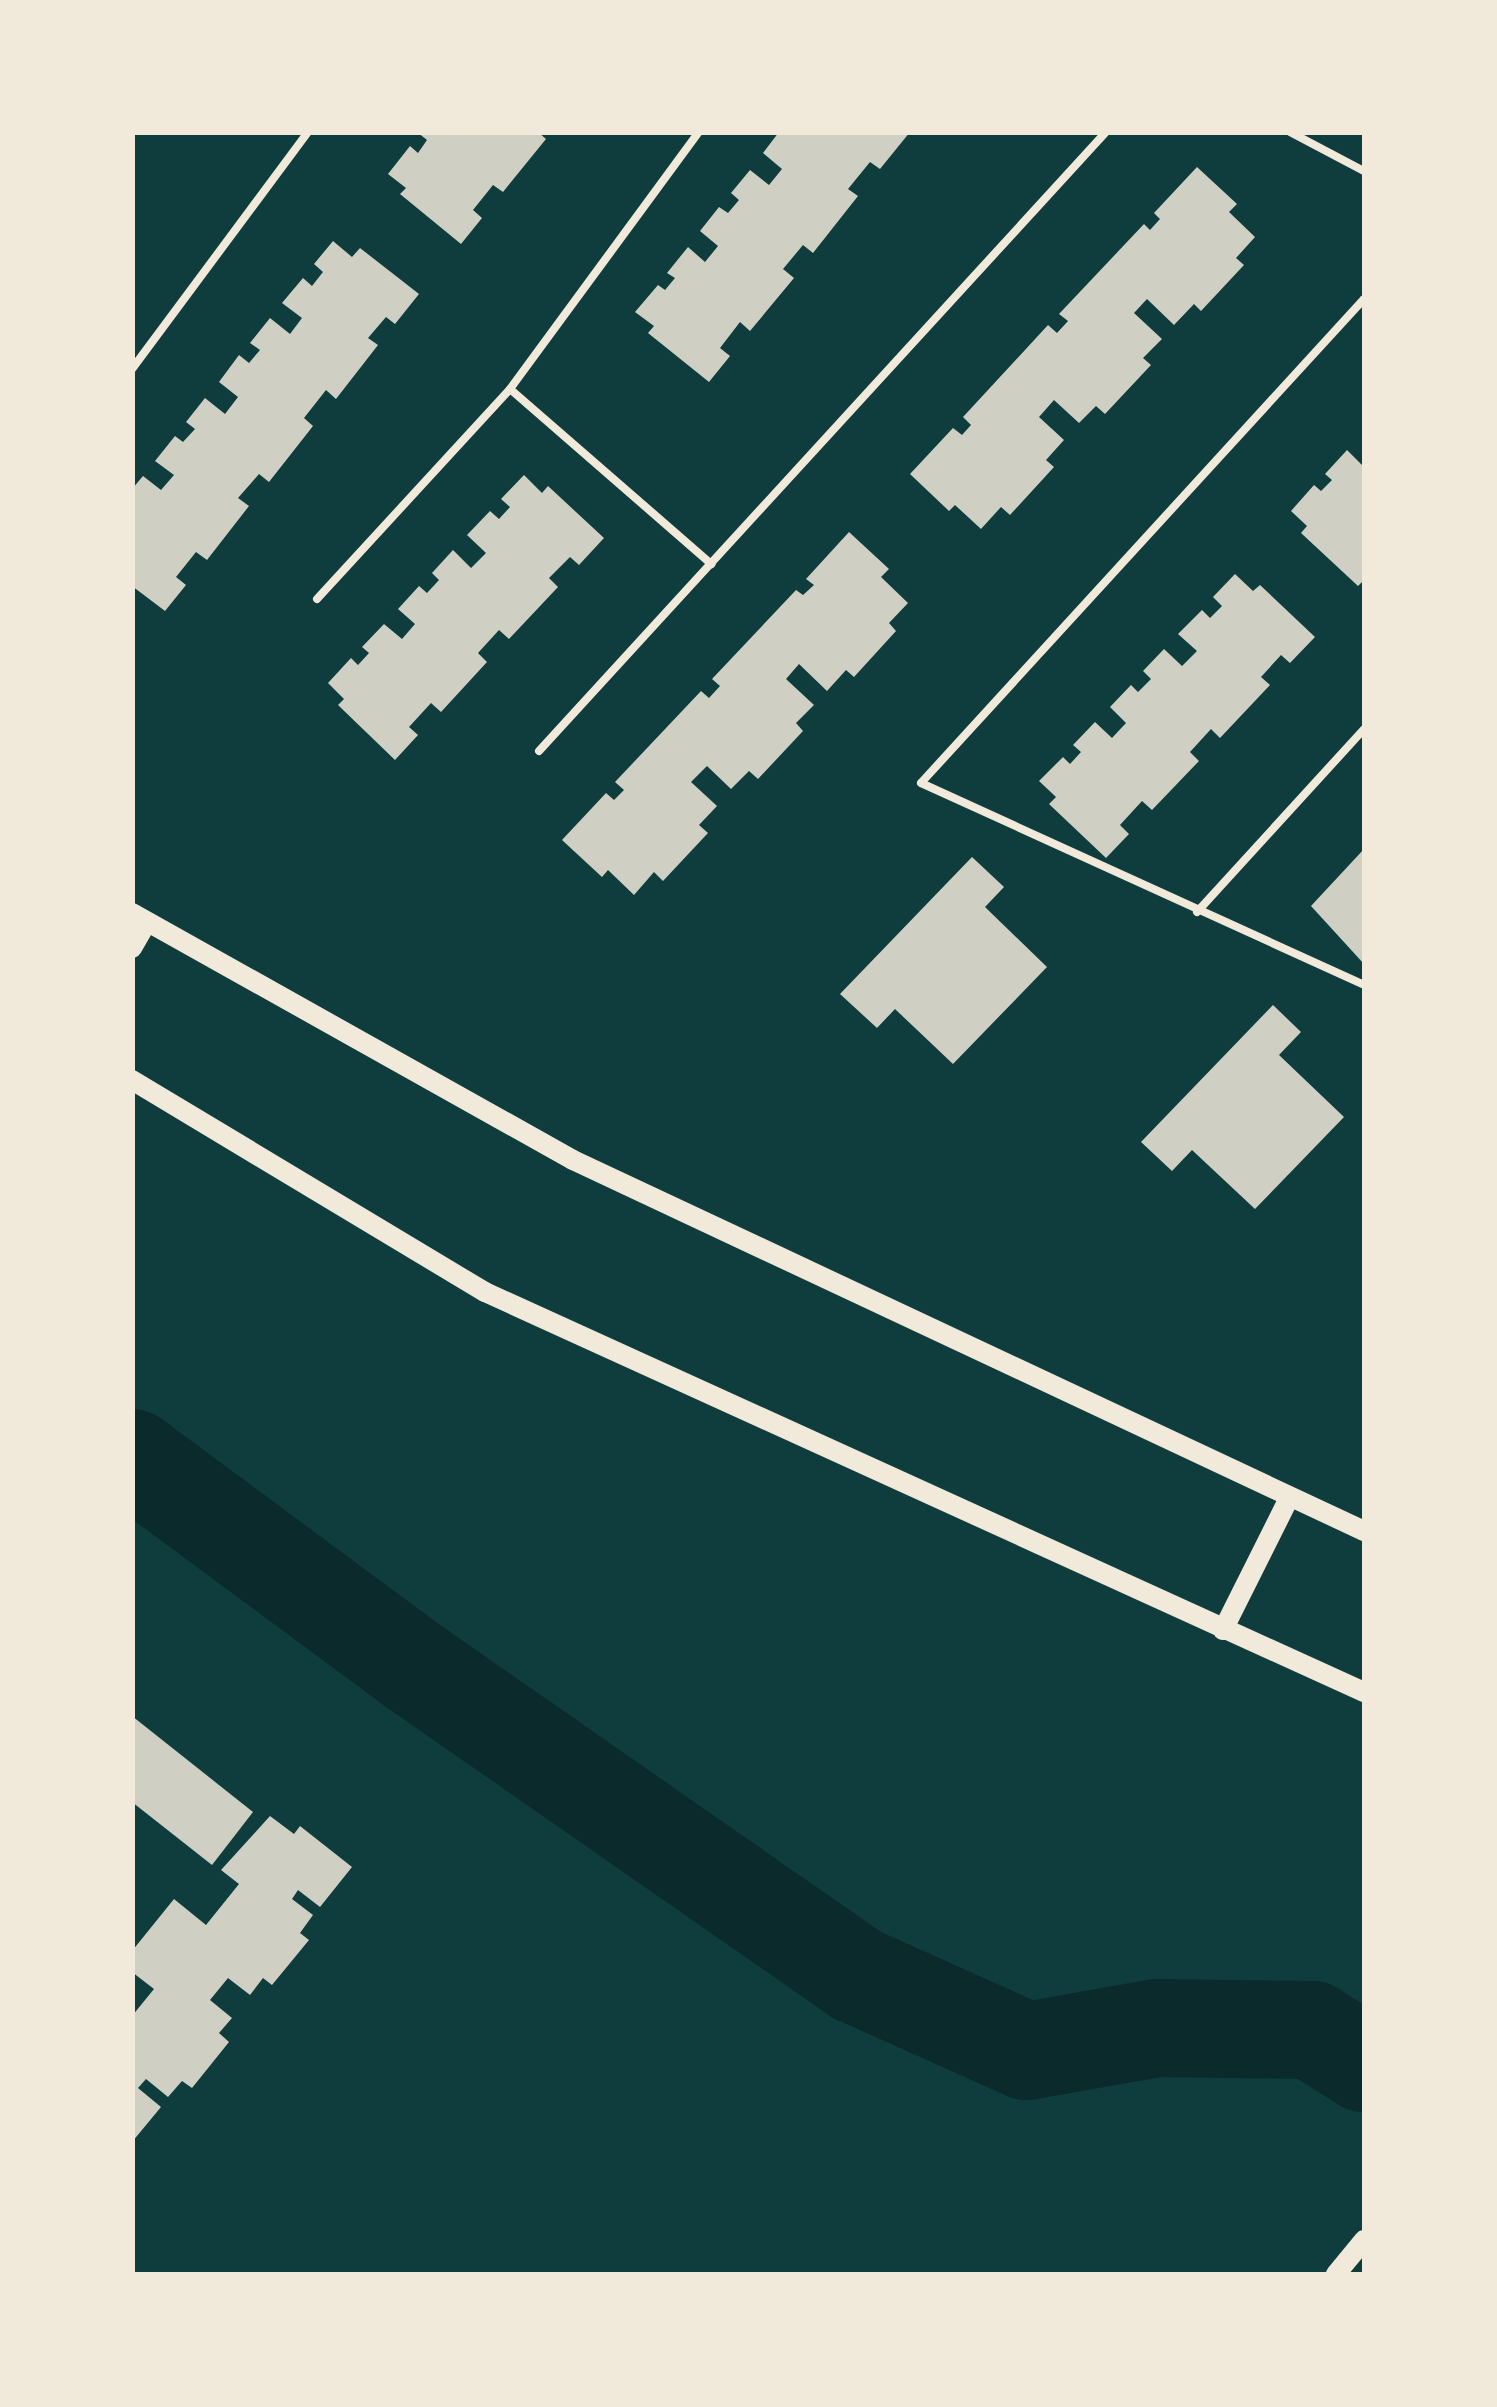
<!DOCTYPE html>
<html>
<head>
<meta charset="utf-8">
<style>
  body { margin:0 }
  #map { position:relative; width:1497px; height:2407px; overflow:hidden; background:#0f3d3e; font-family:Quicksand,sans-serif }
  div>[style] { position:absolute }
  .river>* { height:98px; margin:-49px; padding:0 49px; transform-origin:49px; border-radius:49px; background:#0a2a2b }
  .building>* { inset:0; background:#cfcfc3 }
  .service>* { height:8px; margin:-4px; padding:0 4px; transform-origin:4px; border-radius:4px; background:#f1e9da }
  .secondary>* { height:20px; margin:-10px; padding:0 10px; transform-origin:10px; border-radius:10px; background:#f1e9da }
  span { translate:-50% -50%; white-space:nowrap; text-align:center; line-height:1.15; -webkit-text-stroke:8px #f1e9da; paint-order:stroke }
  .frame { position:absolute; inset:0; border:135px solid #f1e9da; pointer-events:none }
</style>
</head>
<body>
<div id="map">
  <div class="river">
    <div style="left:132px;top:1458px;width:353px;rotate:36.5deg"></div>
    <div style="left:416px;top:1668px;width:537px;rotate:34.84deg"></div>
    <div style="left:857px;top:1975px;width:186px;rotate:24.1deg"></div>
    <div style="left:1027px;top:2051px;width:132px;rotate:-10deg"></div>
    <div style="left:1157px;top:2028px;width:155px;rotate:0.7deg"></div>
    <div style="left:1312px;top:2030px;width:62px;rotate:32.4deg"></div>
  </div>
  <div class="building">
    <div style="clip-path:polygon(417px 132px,538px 132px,546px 139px,503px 192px,493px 185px,473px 210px,482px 218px,461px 244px,400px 194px,406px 188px,388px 174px,410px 146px,418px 153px,427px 140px)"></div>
    <div style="clip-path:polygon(779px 132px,910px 132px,880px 169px,870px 162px,848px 189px,858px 196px,813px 253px,803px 245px,783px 269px,794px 278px,750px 331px,740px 322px,720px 348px,730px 356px,709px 382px,648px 333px,654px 326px,635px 312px,658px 285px,665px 290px,675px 278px,667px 273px,688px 247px,705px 262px,718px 246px,700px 231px,719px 207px,728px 213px,739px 200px,731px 193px,750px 170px,769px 185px,782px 169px,763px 153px)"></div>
    <div style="clip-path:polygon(1197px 167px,1237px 204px,1229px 212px,1255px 237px,1236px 258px,1244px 265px,1201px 311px,1194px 304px,1174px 325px,1147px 299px,1134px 313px,1162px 339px,1143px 358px,1151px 365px,1105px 414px,1096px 406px,1079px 423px,1054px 400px,1039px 417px,1064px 440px,1046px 460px,1054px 467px,1010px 515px,1001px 507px,981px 529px,955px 505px,949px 511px,910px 474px,953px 428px,962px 435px,971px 425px,963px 417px,1048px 325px,1057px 333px,1068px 321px,1059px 314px,1144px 224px,1150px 230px,1160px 219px,1154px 213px)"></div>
    <div style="clip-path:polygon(333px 241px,352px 257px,360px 248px,419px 294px,395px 324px,386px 317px,368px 338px,378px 345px,336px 399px,326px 390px,304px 418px,313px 426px,269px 482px,259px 474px,238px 498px,249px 506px,207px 560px,196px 552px,176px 577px,186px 585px,165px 611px,132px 586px,132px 489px,143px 476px,161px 490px,174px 475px,155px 461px,175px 436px,183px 442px,195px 429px,186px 422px,205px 398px,225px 414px,238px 397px,219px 382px,239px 355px,249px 363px,260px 350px,250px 343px,270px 318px,290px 334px,302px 318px,282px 303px,303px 278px,312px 286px,323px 272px,314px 264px)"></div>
    <div style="clip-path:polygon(1347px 450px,1364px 467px,1364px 580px,1358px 586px,1301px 533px,1307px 526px,1291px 511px,1314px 485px,1321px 491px,1332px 480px,1325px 474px)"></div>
    <div style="clip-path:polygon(524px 475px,542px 493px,548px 486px,604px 538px,579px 565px,570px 557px,549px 578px,558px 587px,509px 639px,499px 630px,478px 653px,487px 662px,441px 712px,431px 703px,409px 727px,418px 735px,395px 760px,338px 705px,344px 699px,328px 683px,351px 658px,358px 665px,369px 653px,362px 647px,384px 624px,402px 639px,415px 624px,398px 609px,419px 586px,427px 593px,439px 580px,432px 573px,453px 550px,471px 568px,486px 553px,467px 535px,490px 511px,499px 519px,510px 507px,501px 499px)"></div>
    <div style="clip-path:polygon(849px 532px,889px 569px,881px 577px,908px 603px,889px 623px,896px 631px,854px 677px,846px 670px,827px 691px,799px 664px,786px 679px,814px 705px,796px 723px,803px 731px,758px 779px,749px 771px,731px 789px,707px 766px,691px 782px,717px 806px,699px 825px,708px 833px,663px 881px,654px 872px,634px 895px,608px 870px,602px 877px,562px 840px,606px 793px,614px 800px,624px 790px,615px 782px,701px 691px,709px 698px,720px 686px,712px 679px,796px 590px,803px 595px,814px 585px,806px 579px)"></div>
    <div style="clip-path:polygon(1235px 574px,1253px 591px,1260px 585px,1315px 637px,1290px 663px,1281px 655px,1261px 677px,1270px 685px,1220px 738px,1211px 729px,1190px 752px,1199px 761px,1152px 810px,1142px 801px,1120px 825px,1129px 834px,1106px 858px,1049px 804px,1056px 797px,1039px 781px,1063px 757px,1070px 764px,1081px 752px,1073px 745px,1095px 722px,1112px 738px,1126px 723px,1110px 707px,1131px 685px,1138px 692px,1151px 679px,1143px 671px,1164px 649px,1182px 666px,1197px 651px,1178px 634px,1202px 610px,1210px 618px,1222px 606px,1213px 597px)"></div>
    <div style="clip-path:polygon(1364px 849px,1364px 964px,1311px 906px)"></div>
    <div style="clip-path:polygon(972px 857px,1004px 887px,985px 907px,1047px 967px,953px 1064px,895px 1009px,877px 1028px,840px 994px)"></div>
    <div style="clip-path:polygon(1273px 1005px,1301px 1032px,1279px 1055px,1344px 1117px,1255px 1209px,1192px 1150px,1172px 1171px,1141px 1142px)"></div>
    <div style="clip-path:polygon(132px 1716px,253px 1812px,212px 1865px,132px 1802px)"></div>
    <div style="clip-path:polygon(270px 1816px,294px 1834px,300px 1826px,352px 1867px,320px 1907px,298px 1890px,292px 1899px,313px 1915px,300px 1933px,309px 1940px,272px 1985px,263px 1978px,250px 1995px,228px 1978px,210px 2000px,232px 2018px,219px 2033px,229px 2042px,192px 2088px,182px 2081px,168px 2097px,146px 2079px,138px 2088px,161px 2107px,132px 2142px,132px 2016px,154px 1989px,132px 1972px,132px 1951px,174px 1899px,206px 1925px,239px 1884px,221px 1870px)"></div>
  </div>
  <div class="service">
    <div style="left:1290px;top:132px;width:84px;rotate:27.8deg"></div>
    <div style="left:1364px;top:299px;width:656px;rotate:132.47deg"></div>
    <div style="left:921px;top:783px;width:487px;rotate:24.5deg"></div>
    <div style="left:132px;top:369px;width:295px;rotate:-53.4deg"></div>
    <div style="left:510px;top:389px;width:267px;rotate:41deg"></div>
    <div style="left:317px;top:599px;width:285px;rotate:-47.4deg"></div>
    <div style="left:510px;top:389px;width:319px;rotate:-53.7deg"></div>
    <div style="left:539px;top:751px;width:839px;rotate:-47.51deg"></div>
    <div style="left:1197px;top:912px;width:248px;rotate:-47.6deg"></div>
  </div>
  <div class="secondary">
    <div style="left:132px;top:913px;width:505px;rotate:29.25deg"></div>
    <div style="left:573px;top:1160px;width:874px;rotate:25.13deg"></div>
    <div style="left:132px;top:948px;width:30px;rotate:-60deg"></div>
    <div style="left:132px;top:1080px;width:412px;rotate:31deg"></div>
    <div style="left:485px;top:1292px;width:966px;rotate:24.47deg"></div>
    <div style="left:1223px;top:1630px;width:145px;rotate:-63.4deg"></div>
    <div style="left:1336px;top:2274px;width:44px;rotate:-50.5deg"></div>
  </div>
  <div class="frame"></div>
</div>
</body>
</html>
